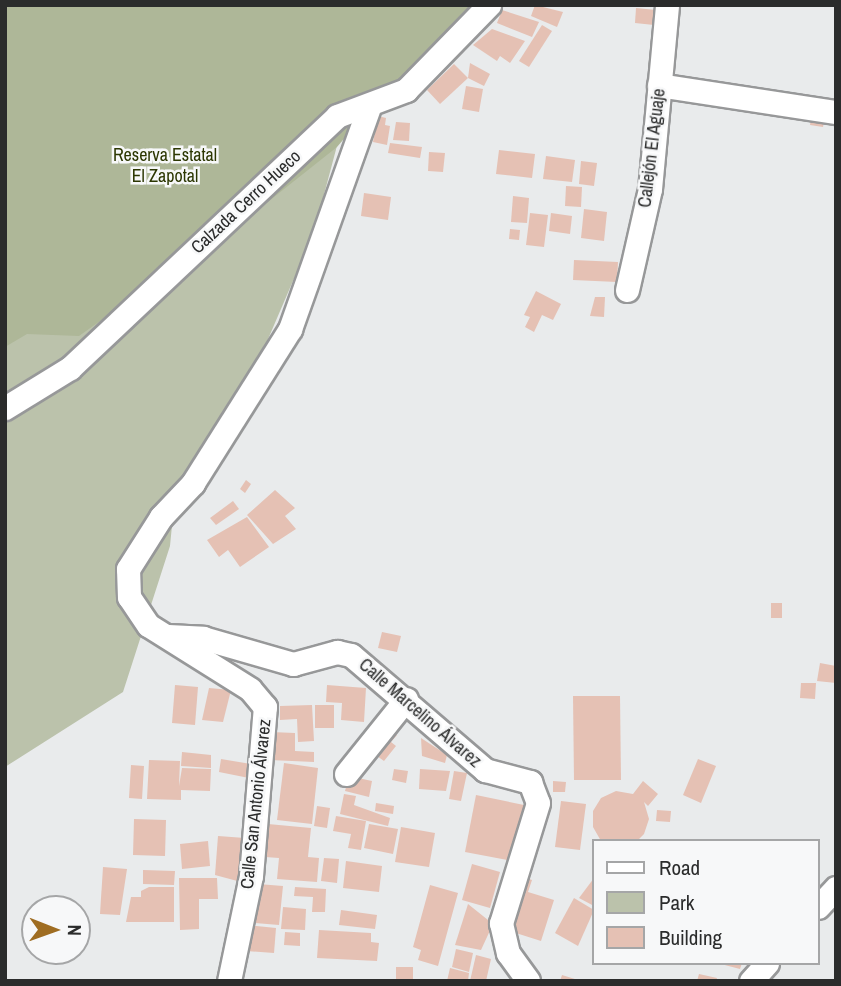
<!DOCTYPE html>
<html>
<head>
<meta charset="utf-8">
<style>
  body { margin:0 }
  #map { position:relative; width:841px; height:986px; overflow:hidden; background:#e9ebec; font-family:"Archivo Narrow",sans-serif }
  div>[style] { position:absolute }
  .green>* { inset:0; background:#bbc2ab }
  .forest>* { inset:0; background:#aeb798 }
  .building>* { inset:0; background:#e5c1b4 }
  .roads { filter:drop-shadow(2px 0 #979899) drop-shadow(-2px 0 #979899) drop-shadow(0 2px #979899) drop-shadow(0 -2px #979899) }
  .minor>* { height:23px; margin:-11.5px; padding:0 11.5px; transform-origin:11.5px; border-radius:11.5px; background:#fff }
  span { translate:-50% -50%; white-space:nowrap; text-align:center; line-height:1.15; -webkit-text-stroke:5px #f7f8f9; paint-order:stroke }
  .street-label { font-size:18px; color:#2b2c2c }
  .park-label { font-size:18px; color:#2c3702 }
  .frame { position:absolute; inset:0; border:7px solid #2b2c2c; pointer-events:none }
  .legend { position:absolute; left:592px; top:839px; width:228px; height:126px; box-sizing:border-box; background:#f7f8f9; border:2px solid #a5a6a7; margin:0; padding:9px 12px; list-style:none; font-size:21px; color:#2b2c2c }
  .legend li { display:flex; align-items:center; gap:14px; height:35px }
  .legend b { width:35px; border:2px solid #a5a6a7 }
  .north { position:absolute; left:21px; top:895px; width:70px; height:70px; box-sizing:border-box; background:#f7f8f9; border:2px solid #a5a6a7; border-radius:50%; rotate:91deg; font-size:19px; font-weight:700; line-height:28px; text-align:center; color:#2b2c2c }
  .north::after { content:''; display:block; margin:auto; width:24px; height:32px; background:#9f6d22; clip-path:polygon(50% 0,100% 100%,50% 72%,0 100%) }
</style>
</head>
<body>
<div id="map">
  <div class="green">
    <div style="clip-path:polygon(5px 5px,338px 142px,314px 232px,253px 374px,175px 495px,170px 546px,123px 692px,5px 767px)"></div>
  </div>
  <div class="forest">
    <div style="clip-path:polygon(5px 5px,499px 5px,377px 100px,337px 147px,269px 201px,79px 336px,27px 334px,5px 347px)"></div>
  </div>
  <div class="building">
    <div style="clip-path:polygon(535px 5px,563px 12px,557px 27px,531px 16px)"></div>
    <div style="clip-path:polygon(636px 8px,656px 10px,654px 25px,635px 23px)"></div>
    <div style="clip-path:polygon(502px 10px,539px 22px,532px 37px,497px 23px)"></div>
    <div style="clip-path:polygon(542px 25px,552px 31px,529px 67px,519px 61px)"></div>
    <div style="clip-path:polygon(492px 29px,525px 41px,510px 63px,500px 56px,497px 61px,473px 45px)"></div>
    <div style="clip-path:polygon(470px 63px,490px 74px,484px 86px,468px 78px)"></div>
    <div style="clip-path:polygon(454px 64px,468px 78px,440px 104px,427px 90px)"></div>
    <div style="clip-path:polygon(466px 86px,483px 89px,479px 112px,462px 109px)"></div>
    <div style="clip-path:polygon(812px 113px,825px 116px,823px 127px,810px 125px)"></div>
    <div style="clip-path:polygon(378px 116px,386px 118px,385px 125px,390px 126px,387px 145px,373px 142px)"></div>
    <div style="clip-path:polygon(396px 122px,410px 123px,409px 141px,393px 140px)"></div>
    <div style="clip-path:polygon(390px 143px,422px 147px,420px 158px,388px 153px)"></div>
    <div style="clip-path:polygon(499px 150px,535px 154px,532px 178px,496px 174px)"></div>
    <div style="clip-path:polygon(429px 152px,445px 153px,443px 172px,428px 171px)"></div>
    <div style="clip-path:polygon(546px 156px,575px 160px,572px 182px,543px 179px)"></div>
    <div style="clip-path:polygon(581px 161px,597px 163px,594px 186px,579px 184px)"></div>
    <div style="clip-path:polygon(566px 186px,582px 187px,581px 207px,565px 206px)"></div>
    <div style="clip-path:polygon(364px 193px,391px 197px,388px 220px,361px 216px)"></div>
    <div style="clip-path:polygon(513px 196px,529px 198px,527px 223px,511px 222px)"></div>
    <div style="clip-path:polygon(584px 209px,607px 212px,604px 241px,581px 238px)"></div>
    <div style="clip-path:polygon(530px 213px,548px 215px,544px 247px,526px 245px)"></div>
    <div style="clip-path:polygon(551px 213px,572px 216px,570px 234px,549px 231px)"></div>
    <div style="clip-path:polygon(510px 229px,520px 230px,519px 240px,509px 239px)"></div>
    <div style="clip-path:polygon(574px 260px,618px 262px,617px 282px,573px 280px)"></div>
    <div style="clip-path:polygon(536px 291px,561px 304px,553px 320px,542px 315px,534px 332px,525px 327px,530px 317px,524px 315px)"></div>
    <div style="clip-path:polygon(595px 297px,605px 297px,604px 317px,590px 316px)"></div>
    <div style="clip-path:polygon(246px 480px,251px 484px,245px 493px,240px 489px)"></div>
    <div style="clip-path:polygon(275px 490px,295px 508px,285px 516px,296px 529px,273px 544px,247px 515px)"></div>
    <div style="clip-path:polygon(233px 501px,239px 509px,216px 525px,210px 518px)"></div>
    <div style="clip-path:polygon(247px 517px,269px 547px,240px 567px,228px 550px,219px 557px,207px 540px)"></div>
    <div style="clip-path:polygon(771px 603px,782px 603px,782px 618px,771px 618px)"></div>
    <div style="clip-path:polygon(382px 632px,401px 636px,397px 652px,378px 648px)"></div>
    <div style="clip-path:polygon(820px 663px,836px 666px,836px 683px,817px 681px)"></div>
    <div style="clip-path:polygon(801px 683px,816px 683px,815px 699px,800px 698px)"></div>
    <div style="clip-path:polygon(175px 685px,198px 687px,195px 725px,172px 723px)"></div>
    <div style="clip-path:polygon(327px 685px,366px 688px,364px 722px,341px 720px,342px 703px,326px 702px)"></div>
    <div style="clip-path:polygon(209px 688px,231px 690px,223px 722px,202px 720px)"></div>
    <div style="clip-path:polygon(573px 696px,620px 696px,621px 780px,574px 780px)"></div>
    <div style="clip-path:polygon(312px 705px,314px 741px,298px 742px,297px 719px,280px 720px,280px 706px)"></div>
    <div style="clip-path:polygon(315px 705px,334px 705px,334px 728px,315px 728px)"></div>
    <div style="clip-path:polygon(387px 728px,397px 735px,391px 742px,396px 746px,384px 761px,370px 751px)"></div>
    <div style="clip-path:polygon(271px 732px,295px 733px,295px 751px,314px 752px,314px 762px,270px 760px)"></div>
    <div style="clip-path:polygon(421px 738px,447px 755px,445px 763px,422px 756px)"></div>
    <div style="clip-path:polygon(182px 752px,211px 755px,211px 768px,181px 766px)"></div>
    <div style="clip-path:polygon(221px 759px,251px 764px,249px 778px,219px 772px)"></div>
    <div style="clip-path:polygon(698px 759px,716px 766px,701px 803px,683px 795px)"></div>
    <div style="clip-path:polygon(149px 760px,180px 761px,179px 786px,182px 768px,211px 769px,210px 791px,181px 790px,181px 800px,147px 799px)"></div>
    <div style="clip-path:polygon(284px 763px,318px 768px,312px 824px,277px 820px)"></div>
    <div style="clip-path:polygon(131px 765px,144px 766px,142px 799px,129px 798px)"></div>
    <div style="clip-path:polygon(394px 769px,408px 771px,406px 783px,392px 780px)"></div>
    <div style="clip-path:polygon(420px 769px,450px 771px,446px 791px,419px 789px)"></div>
    <div style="clip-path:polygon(454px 771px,467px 773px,461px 801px,449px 799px)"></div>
    <div style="clip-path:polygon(349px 776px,372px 781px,369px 797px,345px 791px)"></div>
    <div style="clip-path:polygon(553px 781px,566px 782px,565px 792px,553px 792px)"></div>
    <div style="clip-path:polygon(643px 781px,658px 794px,648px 806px,644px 802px,649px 819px,644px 834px,637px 841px,601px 841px,593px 827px,593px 811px,601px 798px,616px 791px,633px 794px)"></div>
    <div style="clip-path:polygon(344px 794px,356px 796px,354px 805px,390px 818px,388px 826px,340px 814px)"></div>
    <div style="clip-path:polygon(476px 795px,524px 805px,513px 861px,465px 852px)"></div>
    <div style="clip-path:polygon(561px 801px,586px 804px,580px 850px,555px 847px)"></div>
    <div style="clip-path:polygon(376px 803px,394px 806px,393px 814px,375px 811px)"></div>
    <div style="clip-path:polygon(317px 806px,330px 808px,327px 828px,314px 826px)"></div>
    <div style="clip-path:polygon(657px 810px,671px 811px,670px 822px,656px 821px)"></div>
    <div style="clip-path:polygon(336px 816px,366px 821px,361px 850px,348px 848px,351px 834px,333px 831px)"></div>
    <div style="clip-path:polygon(134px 819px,166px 820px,165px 856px,133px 855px)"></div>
    <div style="clip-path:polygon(268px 824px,311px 828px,308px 857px,319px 858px,317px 882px,277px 879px,279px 858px,265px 857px)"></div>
    <div style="clip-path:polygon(369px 824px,398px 829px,393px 854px,364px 848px)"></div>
    <div style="clip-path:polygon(401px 827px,435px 833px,429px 867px,395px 862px)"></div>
    <div style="clip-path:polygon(218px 836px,245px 838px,241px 882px,215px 875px)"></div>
    <div style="clip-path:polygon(208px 841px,210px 866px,182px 869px,180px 844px)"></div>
    <div style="clip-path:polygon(324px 858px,339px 859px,337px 883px,321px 881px)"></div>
    <div style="clip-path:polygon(346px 861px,382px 866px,379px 892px,343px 888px)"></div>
    <div style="clip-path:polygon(472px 864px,500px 872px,490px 908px,462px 900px)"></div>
    <div style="clip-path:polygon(103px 867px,127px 869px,120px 915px,100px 914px)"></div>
    <div style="clip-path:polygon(143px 870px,175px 871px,174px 885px,143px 884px)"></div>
    <div style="clip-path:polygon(520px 876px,532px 880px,528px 892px,554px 900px,541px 941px,503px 929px)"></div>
    <div style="clip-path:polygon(179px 878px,217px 878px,218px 899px,199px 899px,199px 929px,180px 930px)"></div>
    <div style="clip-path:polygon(594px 878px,594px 906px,579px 898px)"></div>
    <div style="clip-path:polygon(258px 884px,283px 886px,279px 925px,255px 923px)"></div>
    <div style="clip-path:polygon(430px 885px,458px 893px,438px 966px,418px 960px,421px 950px,413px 947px)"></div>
    <div style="clip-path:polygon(149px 887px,174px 887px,174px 922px,126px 922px,131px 897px,141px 897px,141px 891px)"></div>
    <div style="clip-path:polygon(295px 887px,326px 889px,325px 912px,312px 912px,313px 897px,294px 896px)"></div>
    <div style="clip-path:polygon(574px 898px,594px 910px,578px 946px,555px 933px)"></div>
    <div style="clip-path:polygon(468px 904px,493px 924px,481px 950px,455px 945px)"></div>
    <div style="clip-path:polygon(283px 907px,306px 909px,305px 930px,281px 929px)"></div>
    <div style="clip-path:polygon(341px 910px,377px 915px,375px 929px,339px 925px)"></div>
    <div style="clip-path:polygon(248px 925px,276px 928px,274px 953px,246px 951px)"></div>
    <div style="clip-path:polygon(319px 930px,371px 933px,371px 942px,379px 943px,377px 961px,317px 958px)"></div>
    <div style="clip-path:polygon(285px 932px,300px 933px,300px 946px,284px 945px)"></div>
    <div style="clip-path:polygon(456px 949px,473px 953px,469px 972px,452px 967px)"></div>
    <div style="clip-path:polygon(476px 955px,491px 959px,486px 981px,470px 981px)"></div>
    <div style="clip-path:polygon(717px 963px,742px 963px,740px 969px)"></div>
    <div style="clip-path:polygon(396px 967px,413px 967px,413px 981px,396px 981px)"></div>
    <div style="clip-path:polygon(450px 968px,469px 973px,468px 981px,447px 981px)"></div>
    <div style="clip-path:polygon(699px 974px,717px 978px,716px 981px,697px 981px)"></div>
    <div style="clip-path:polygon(562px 975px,578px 980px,577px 981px,560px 981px)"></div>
  </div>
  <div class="roads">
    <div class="minor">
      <div style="left:659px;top:85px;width:179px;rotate:8.7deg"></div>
      <div style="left:627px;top:290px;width:104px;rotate:-77.2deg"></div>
      <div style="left:650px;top:189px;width:185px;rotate:-84.7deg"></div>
      <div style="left:5px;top:408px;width:76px;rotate:-31.6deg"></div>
      <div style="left:70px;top:368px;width:367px;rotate:-43.3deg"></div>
      <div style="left:337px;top:116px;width:74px;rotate:-20.6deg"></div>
      <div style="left:406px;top:90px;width:119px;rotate:-45.7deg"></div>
      <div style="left:168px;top:636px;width:35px;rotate:3deg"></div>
      <div style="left:203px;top:638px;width:94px;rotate:16.1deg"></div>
      <div style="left:293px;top:664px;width:46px;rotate:-15.3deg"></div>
      <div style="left:337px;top:652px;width:14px;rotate:12deg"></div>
      <div style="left:351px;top:655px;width:177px;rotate:40.6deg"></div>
      <div style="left:485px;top:770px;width:47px;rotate:14.9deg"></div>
      <div style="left:530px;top:782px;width:22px;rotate:69deg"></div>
      <div style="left:538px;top:803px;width:126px;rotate:107.1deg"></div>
      <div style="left:501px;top:923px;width:31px;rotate:77deg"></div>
      <div style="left:508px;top:953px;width:34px;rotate:54deg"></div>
      <div style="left:346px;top:774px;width:96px;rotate:-51.3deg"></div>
      <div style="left:818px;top:907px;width:26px;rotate:-47deg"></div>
      <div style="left:229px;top:981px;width:107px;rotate:-78.2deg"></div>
      <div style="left:251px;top:876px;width:170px;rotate:-85.3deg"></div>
      <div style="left:265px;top:707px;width:23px;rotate:-130deg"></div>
      <div style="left:250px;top:689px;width:120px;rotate:-147.9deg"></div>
      <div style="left:148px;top:625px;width:34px;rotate:-124deg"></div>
      <div style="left:129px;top:597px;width:28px;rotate:-92deg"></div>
      <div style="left:128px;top:569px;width:62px;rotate:-57.6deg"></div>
      <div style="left:161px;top:517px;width:47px;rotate:-46.7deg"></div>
      <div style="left:193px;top:483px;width:182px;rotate:-57.8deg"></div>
      <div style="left:290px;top:329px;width:236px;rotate:-70.4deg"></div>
      <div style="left:751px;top:981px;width:24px;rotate:-48deg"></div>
    </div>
  </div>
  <div class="street-label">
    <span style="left:652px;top:148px;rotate:-83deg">Callejón El Aguaje</span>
    <span style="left:246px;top:202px;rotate:-43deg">Calzada Cerro Hueco</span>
    <span style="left:420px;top:713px;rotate:41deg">Calle Marcelino Álvarez</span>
    <span style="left:256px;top:804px;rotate:-84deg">Calle San Antonio Álvarez</span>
  </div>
  <div class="park-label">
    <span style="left:165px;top:166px">Reserva Estatal<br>El Zapotal</span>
  </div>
  <div class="frame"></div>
  <ul class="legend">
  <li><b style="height:9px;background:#fff"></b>Road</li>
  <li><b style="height:19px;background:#bbc2ab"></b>Park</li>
  <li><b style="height:19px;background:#e5c1b4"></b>Building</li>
  </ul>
  <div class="north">N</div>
</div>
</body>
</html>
